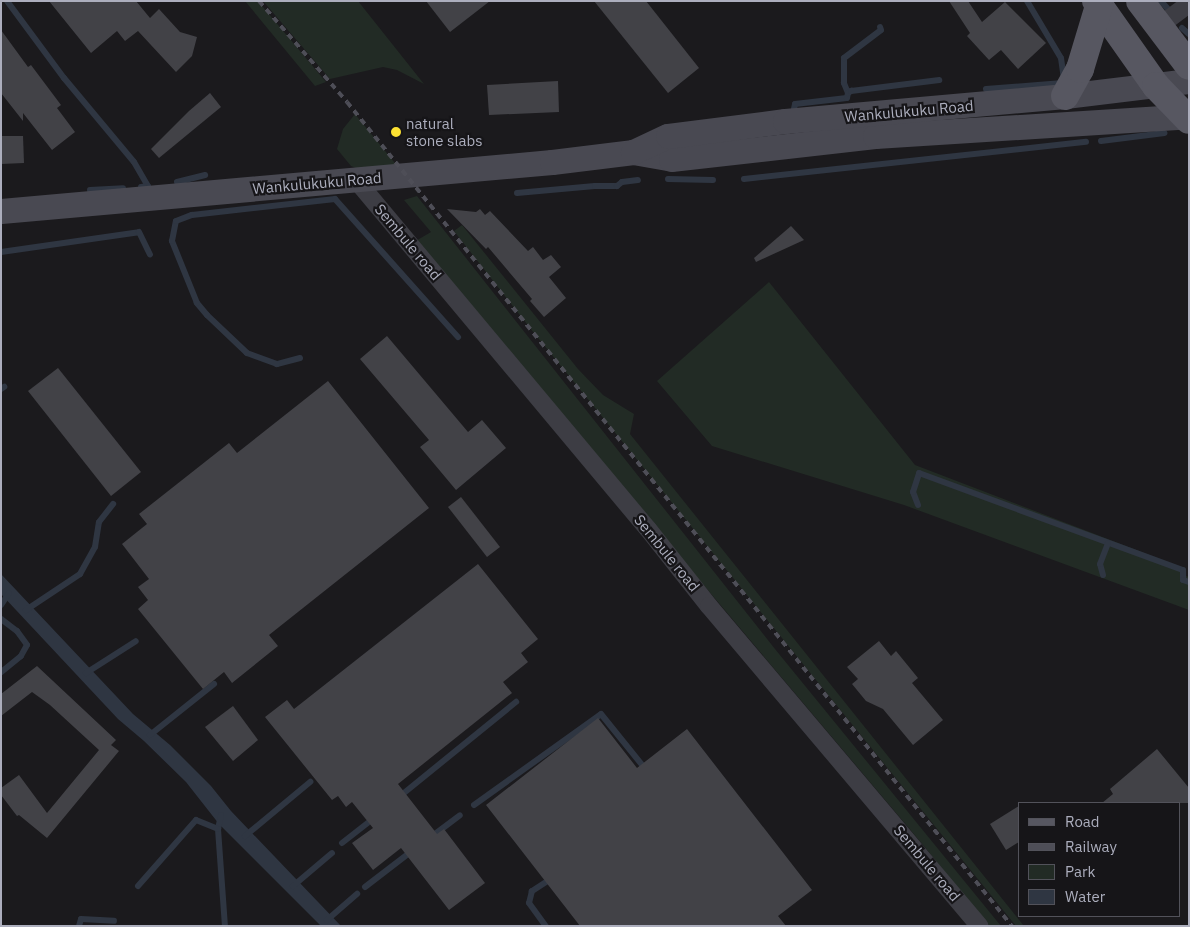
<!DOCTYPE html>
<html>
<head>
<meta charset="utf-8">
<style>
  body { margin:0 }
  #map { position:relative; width:1190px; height:927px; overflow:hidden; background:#1b1a1d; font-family:"IBM Plex Sans",sans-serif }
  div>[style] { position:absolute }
  .green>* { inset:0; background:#222b25 }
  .water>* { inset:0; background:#2f3642 }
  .stream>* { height:6px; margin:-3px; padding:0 3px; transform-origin:3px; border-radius:3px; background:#2f3642 }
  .building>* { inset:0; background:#424247 }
  .minor>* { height:18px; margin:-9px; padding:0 9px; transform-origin:9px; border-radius:9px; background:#3d3d44 }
  .secondary>* { height:25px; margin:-12.5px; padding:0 12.5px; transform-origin:12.5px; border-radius:12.5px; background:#494952 }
  .primary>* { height:28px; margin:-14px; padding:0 14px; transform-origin:14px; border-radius:14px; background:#575761 }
  .rail>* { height:4px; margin-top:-2px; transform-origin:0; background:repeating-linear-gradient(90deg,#4e4e57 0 6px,transparent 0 11px) }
  .dots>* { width:14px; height:14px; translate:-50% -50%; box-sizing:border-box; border:2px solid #161518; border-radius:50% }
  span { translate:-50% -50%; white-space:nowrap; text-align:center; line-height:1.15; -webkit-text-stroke:4.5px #161518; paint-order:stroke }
  .street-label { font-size:15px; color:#acaebd }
  .poi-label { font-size:15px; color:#acaebd }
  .left { translate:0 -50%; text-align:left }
  .frame { position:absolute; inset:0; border:2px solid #acaebd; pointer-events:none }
  .legend { position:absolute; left:1018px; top:802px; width:162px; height:115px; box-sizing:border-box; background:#161518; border:1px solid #52525a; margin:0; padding:6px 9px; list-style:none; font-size:15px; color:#acaebd }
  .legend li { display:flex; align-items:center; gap:10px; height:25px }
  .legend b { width:25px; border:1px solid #52525a }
</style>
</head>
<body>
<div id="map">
  <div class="green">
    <div style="clip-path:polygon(245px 1px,258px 1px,326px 82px,315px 86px)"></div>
    <div style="clip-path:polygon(263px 1px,358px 1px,424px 84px,397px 70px,383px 67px,330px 79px)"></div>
    <div style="clip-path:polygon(355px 114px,412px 184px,369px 174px,351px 166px,337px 149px,343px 129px)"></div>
    <div style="clip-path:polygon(417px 196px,775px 649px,1001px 926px,988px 926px,924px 846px,414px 242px,431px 232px,404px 200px)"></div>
    <div style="clip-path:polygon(462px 225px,578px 369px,603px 395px,634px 414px,630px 434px,1024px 926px,1016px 926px,530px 328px,454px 231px)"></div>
    <div style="clip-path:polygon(769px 282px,915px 465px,1186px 569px,1186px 576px,1189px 577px,1189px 610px,904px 505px,712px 446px,657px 381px)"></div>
  </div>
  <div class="water">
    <div style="clip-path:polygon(1px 574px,133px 714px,170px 745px,211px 786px,231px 811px,341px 926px,321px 926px,219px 824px,186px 782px,144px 741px,118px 719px,1px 594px)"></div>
  </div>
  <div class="stream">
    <div style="left:7px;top:1px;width:96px;rotate:53.5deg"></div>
    <div style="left:64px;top:78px;width:109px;rotate:50.2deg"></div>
    <div style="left:134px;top:162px;width:28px;rotate:60deg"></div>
    <div style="left:148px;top:186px;width:7px;rotate:172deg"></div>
    <div style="left:1027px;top:1px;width:66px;rotate:59.2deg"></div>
    <div style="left:1061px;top:58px;width:22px;rotate:82deg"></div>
    <div style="left:1161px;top:1px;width:11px;rotate:49deg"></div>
    <div style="left:1182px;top:28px;width:9px;rotate:41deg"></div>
    <div style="left:986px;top:89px;width:77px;rotate:-4.5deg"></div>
    <div style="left:848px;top:93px;width:11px;rotate:-112deg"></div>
    <div style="left:844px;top:83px;width:25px;rotate:-90deg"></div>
    <div style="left:844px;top:58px;width:46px;rotate:-37.1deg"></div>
    <div style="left:881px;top:30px;width:3px;rotate:-108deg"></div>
    <div style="left:793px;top:113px;width:9px;rotate:-77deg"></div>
    <div style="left:795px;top:104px;width:52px;rotate:-6.6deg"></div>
    <div style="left:847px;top:98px;width:5px;rotate:-79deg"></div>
    <div style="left:848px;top:93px;width:4px;rotate:-34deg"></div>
    <div style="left:851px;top:91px;width:89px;rotate:-7.1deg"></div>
    <div style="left:1101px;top:141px;width:64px;rotate:-7.2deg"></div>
    <div style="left:668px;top:179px;width:45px;rotate:1.3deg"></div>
    <div style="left:744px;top:179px;width:344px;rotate:-6.2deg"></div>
    <div style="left:177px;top:182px;width:29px;rotate:-14deg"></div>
    <div style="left:90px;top:190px;width:33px;rotate:-3deg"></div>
    <div style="left:517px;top:193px;width:78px;rotate:-5.1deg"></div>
    <div style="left:595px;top:186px;width:22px"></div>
    <div style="left:617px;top:186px;width:6px;rotate:-39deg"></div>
    <div style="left:622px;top:182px;width:16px;rotate:-7deg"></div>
    <div style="left:1px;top:252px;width:139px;rotate:-8.2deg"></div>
    <div style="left:139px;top:232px;width:25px;rotate:64deg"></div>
    <div style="left:300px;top:358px;width:24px;rotate:165deg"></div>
    <div style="left:277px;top:364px;width:32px;rotate:-160deg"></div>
    <div style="left:247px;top:353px;width:55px;rotate:-136.5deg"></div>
    <div style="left:207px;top:315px;width:16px;rotate:-130deg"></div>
    <div style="left:197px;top:303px;width:67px;rotate:-112deg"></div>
    <div style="left:172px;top:241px;width:20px;rotate:-79deg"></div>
    <div style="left:176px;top:221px;width:17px;rotate:-21deg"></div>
    <div style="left:192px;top:215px;width:144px;rotate:-6.4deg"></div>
    <div style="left:335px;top:199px;width:185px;rotate:48.3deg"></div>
    <div style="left:1px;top:389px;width:4px;rotate:-34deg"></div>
    <div style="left:918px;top:505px;width:14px;rotate:-111deg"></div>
    <div style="left:913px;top:492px;width:20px;rotate:-72deg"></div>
    <div style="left:919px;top:473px;width:281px;rotate:20.2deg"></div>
    <div style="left:1183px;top:570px;width:10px;rotate:90deg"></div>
    <div style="left:1183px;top:580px;width:6px;rotate:18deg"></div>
    <div style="left:1103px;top:575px;width:11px;rotate:-105deg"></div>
    <div style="left:1100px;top:564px;width:22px;rotate:-69deg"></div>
    <div style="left:1px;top:605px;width:14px;rotate:-56deg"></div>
    <div style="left:26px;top:610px;width:65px;rotate:-33.7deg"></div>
    <div style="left:80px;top:574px;width:31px;rotate:-61deg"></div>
    <div style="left:95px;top:547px;width:25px;rotate:-81deg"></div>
    <div style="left:99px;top:522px;width:23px;rotate:-52deg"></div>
    <div style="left:1px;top:619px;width:20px;rotate:37deg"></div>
    <div style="left:17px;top:631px;width:17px;rotate:54deg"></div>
    <div style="left:27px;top:645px;width:13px;rotate:119deg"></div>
    <div style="left:21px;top:656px;width:26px;rotate:141deg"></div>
    <div style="left:86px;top:673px;width:59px;rotate:-32.6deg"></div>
    <div style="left:150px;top:735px;width:82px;rotate:-38.6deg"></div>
    <div style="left:399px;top:797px;width:151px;rotate:-39.1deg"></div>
    <div style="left:474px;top:805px;width:156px;rotate:-35.6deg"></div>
    <div style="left:601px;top:714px;width:73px;rotate:51.1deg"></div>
    <div style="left:221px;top:815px;width:14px;rotate:102deg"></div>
    <div style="left:218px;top:829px;width:97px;rotate:85.9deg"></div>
    <div style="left:245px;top:836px;width:85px;rotate:-39.7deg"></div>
    <div style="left:431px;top:837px;width:36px;rotate:-37deg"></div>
    <div style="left:342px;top:843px;width:41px;rotate:-38deg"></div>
    <div style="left:546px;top:882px;width:17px;rotate:147deg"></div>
    <div style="left:532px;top:891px;width:12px;rotate:104deg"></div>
    <div style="left:529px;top:903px;width:29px;rotate:54deg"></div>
    <div style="left:138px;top:886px;width:88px;rotate:-48.7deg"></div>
    <div style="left:196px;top:820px;width:24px;rotate:22deg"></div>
    <div style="left:293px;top:886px;width:51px;rotate:-40.2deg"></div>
    <div style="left:365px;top:887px;width:61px;rotate:-37.6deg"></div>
    <div style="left:327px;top:920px;width:40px;rotate:-41deg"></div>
    <div style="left:79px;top:926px;width:7px;rotate:-74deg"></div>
    <div style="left:81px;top:919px;width:33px;rotate:3deg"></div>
  </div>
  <div class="building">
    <div style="clip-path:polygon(49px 1px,136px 1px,150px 18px,159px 9px,180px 32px,197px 37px,192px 56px,176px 72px,138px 31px,125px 41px,117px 31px,91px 53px)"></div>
    <div style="clip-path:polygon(426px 1px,490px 1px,450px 32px)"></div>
    <div style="clip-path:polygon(594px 1px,646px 1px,699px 68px,668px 93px)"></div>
    <div style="clip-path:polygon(949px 1px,968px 1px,982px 22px,1005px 2px,1046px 43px,1018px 69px,1001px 50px,989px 60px,967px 36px,970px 33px)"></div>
    <div style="clip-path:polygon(1px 30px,28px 67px,31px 65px,61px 105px,57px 108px,75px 132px,52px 150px,23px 113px,23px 121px,1px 93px)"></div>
    <div style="clip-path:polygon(558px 81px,559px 112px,489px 115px,487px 85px)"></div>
    <div style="clip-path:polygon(210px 93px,221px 107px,159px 158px,151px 149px,189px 111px)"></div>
    <div style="clip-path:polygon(1px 136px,23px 136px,24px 163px,1px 164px)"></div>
    <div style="clip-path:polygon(447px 209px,476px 212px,480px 209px,485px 215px,490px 211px,528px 251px,533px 247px,543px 260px,551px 255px,561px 267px,549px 277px,566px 298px,544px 317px,530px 301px,532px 299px,488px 247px,486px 249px)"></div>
    <div style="clip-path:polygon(791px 226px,804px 240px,756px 262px,754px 258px)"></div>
    <div style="clip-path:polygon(387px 336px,468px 432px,482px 420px,506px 448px,456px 490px,420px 447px,429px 440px,360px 359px)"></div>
    <div style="clip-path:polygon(58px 368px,141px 472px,111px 496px,28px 391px)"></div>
    <div style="clip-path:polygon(328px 381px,429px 508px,269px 635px,278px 646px,232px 683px,224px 672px,203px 689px,138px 609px,148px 600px,138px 587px,149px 579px,122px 544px,147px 524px,139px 514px,229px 443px,237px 453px)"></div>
    <div style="clip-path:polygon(461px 497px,500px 547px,487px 557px,448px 507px)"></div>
    <div style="clip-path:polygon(478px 564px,538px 639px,521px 653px,528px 662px,503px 682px,512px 693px,398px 784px,437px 834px,444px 829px,485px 883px,449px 910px,401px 848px,373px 870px,352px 843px,373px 828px,352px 802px,346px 807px,338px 796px,332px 800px,265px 717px,287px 700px,294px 709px)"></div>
    <div style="clip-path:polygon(879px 641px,891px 656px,896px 651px,918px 678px,912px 683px,943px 720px,913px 745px,883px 709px,866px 701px,852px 684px,858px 679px,847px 667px)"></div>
    <div style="clip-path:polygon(37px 666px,116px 740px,111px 745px,119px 751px,47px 838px,19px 815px,17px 816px,1px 795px,1px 788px,19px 775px,47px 813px,99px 750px,50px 705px,32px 692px,1px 716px,1px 694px)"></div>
    <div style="clip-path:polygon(233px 706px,258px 740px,233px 761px,205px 727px)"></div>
    <div style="clip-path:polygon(598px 718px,637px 768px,687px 729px,812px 890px,778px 916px,786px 926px,580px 926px,486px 805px)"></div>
    <div style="clip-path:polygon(1157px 749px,1189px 788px,1189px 803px,1102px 803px,1113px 794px,1110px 789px)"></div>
    <div style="clip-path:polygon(1019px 806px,1019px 842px,1006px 850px,990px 824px)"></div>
  </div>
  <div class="minor">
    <div style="left:1158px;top:27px;width:39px;rotate:-37deg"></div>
    <div style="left:356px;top:180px;width:455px;rotate:50.1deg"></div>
    <div style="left:648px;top:529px;width:98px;rotate:51.6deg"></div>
    <div style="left:709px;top:606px;width:419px;rotate:49.8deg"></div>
  </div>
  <div class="secondary">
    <div style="left:633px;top:152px;width:39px;rotate:10deg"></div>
    <div style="left:671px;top:159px;width:205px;rotate:-6.4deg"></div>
    <div style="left:875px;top:136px;width:315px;rotate:-3.6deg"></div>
    <div style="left:1px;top:211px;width:553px;rotate:-5.08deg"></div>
    <div style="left:552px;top:162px;width:82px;rotate:-7deg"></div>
    <div style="left:633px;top:152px;width:38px;rotate:-25deg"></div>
    <div style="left:668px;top:136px;width:118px;rotate:-7.3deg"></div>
    <div style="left:785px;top:121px;width:281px;rotate:-5.1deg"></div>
    <div style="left:1065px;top:96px;width:125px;rotate:-6.9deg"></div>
  </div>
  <div class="primary">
    <div style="left:1096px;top:1px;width:104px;rotate:54.8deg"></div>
    <div style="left:1156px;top:86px;width:47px;rotate:45.9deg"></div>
    <div style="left:1140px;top:1px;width:81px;rotate:53deg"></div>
    <div style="left:1065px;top:96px;width:31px;rotate:-61deg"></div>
    <div style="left:1080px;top:69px;width:66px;rotate:-73.2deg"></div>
  </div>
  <div class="rail">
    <div style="left:259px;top:1px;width:134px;rotate:48.9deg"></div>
    <div style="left:347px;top:102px;width:1059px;rotate:51.1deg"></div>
  </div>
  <div class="dots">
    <div style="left:396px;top:132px;background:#fce132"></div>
  </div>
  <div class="street-label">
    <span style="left:909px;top:111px;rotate:-5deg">Wankulukuku Road</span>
    <span style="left:317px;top:183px;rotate:-5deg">Wankulukuku Road</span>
    <span style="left:408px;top:242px;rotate:50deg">Sembule road</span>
    <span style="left:667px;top:553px;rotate:51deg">Sembule road</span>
    <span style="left:927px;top:863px;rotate:50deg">Sembule road</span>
  </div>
  <div class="poi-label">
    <span class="left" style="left:406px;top:132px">natural<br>stone slabs</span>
  </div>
  <div class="frame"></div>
  <ul class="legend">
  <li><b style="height:6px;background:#575761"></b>Road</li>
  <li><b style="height:6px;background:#4e4e57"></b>Railway</li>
  <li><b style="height:14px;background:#222b25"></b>Park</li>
  <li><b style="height:14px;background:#2f3642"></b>Water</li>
  </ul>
</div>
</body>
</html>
